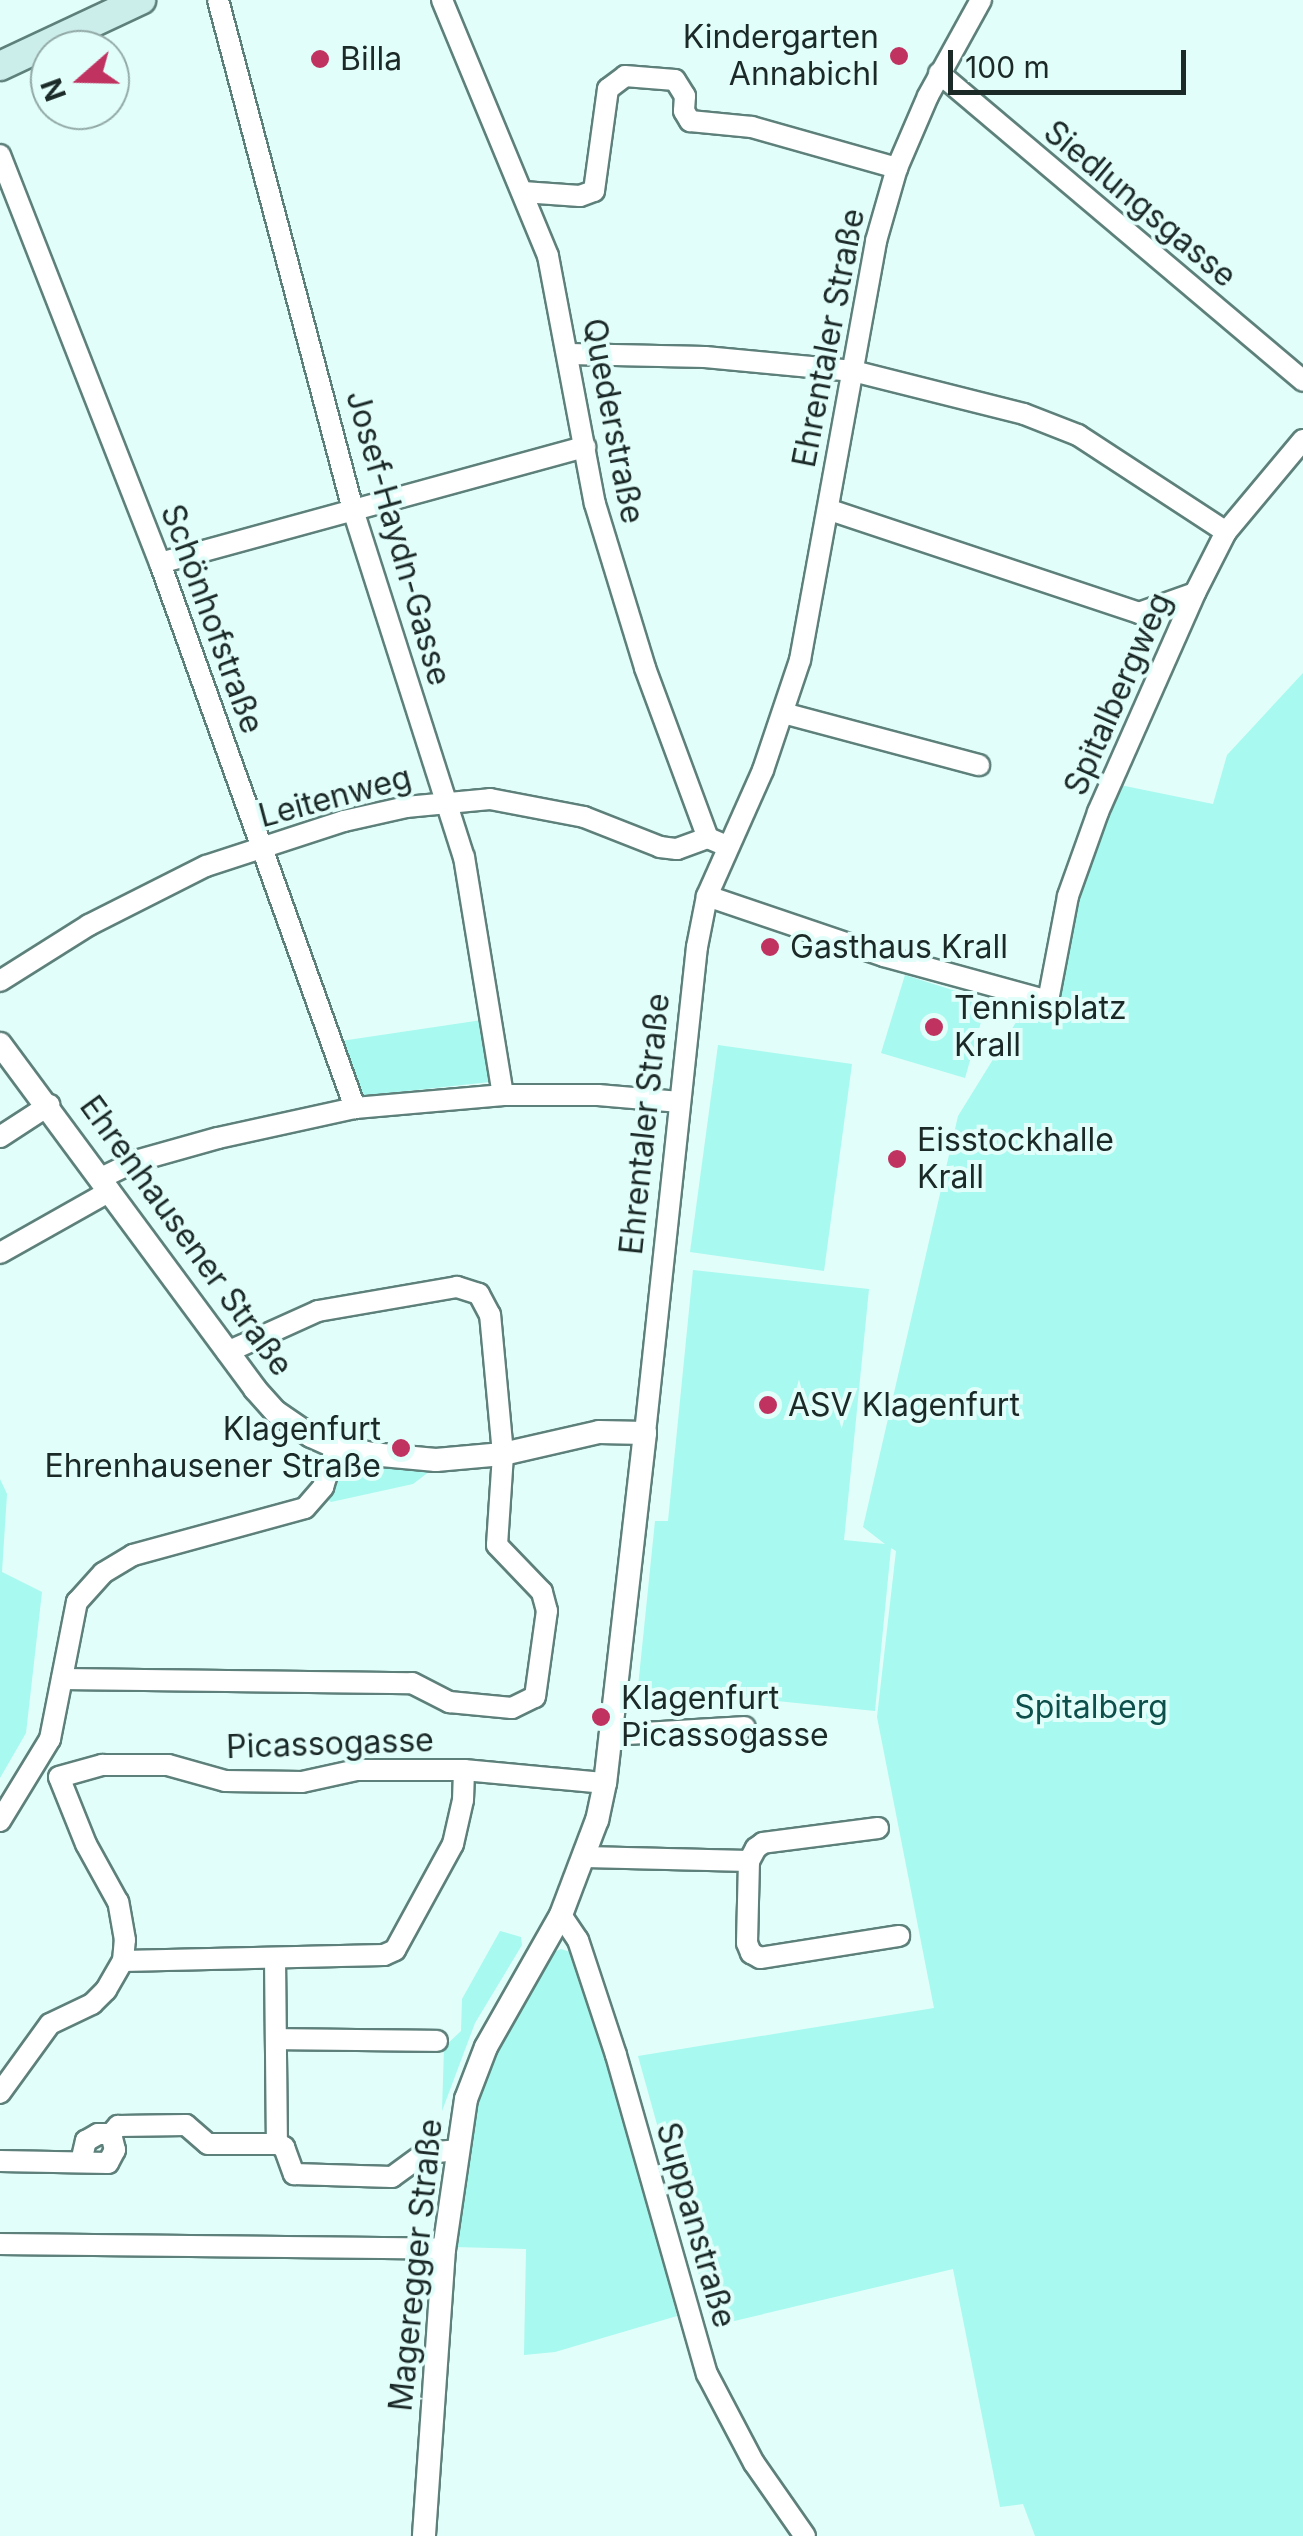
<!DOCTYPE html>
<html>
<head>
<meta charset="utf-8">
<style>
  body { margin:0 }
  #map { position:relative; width:1303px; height:2536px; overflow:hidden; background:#e1fefa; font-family:Inter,sans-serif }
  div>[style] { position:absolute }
  .green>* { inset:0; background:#a8f9ef }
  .roads { filter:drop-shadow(2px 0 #5e807b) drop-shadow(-2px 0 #5e807b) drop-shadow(0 2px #5e807b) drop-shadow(0 -2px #5e807b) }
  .minor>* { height:20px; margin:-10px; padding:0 10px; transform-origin:10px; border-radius:10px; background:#fff }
  .tertiary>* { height:22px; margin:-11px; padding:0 11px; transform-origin:11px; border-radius:11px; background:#fff }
  .secondary>* { height:28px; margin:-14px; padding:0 14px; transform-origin:14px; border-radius:14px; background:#cceeeb }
  .dots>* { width:28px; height:28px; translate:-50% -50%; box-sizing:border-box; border:5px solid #e1fefa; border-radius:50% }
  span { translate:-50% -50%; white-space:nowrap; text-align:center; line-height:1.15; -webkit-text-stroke:8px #e1fefa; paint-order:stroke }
  .poi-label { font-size:32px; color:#1b2927 }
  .right { translate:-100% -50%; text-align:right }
  .left { translate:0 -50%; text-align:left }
  .street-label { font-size:32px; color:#1b2927 }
  .park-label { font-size:32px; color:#0d4f4a }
  .north { position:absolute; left:30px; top:30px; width:100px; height:100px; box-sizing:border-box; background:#e1fefa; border:2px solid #92a9a6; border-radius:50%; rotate:250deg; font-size:28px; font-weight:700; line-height:40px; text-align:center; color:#1b2927 }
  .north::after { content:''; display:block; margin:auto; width:35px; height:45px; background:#c03361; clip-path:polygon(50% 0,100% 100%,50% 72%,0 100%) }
  .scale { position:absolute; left:948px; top:50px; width:238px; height:45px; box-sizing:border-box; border:5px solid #1b2927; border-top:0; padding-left:12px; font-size:30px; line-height:35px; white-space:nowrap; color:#1b2927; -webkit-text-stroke:8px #e1fefa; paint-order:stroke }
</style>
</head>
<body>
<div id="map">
  <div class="green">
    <div style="clip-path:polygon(1303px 673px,1303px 2536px,1035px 2536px,1023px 2504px,1000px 2507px,953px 2269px,713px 2326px,638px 2056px,934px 2008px,877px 1717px,896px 1551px,891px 1548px,875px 1711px,638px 1687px,655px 1521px,668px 1521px,693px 1270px,869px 1289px,844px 1540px,885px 1544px,863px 1527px,958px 1116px,1026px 1006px,1052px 1011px,1082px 892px,1120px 785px,1213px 804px,1227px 755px)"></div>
    <div style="clip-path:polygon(905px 975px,987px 1001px,965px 1078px,881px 1053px)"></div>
    <div style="clip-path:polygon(482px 1020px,490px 1082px,361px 1096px,341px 1041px)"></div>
    <div style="clip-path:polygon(718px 1045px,852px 1064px,824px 1271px,690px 1252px)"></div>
    <div style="clip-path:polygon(348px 1460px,426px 1468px,430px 1471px,413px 1484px,331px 1502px,326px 1498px)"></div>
    <div style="clip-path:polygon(0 1479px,7px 1494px,2px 1572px,42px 1592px,26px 1733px,0 1778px)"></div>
    <div style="clip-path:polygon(500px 1931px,521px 1937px,522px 1945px,475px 2023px,442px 2111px,444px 2047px,461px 2031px,462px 1999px)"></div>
    <div style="clip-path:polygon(561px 1949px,570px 1952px,634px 2149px,677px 2316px,555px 2352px,524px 2355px,526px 2249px,454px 2247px,468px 2134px,482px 2080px,502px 2036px,552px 1953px)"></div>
  </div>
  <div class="roads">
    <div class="minor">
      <div style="left:218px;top:0;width:528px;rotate:75.17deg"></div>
      <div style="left:353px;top:510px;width:364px;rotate:72.3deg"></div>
      <div style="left:464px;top:857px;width:241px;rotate:80.7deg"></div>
      <div style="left:442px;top:0;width:277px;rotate:67.5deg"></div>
      <div style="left:548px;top:256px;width:252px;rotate:79.3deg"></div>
      <div style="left:595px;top:504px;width:171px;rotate:73deg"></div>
      <div style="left:645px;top:668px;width:181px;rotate:69.7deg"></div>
      <div style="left:708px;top:838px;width:21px;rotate:23deg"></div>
      <div style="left:939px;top:73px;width:477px;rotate:40.2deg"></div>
      <div style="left:0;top:155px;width:438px;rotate:68.6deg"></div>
      <div style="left:160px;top:563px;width:579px;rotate:70.31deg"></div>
      <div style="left:523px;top:192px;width:57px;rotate:4deg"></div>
      <div style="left:580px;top:196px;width:15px;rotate:-20deg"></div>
      <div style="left:594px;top:191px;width:103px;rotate:-82.2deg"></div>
      <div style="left:608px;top:89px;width:21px;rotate:-37deg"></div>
      <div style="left:625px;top:76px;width:50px;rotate:4.6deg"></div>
      <div style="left:675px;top:80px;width:19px;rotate:58deg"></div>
      <div style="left:685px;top:96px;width:15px;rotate:94deg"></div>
      <div style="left:684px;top:111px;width:12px;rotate:59deg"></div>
      <div style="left:690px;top:121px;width:62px;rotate:5.5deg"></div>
      <div style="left:752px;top:127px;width:151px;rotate:15.8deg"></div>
      <div style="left:569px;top:354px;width:136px;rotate:1.3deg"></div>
      <div style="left:705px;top:357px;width:149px;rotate:5.4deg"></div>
      <div style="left:853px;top:371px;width:176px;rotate:14.1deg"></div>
      <div style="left:1024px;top:414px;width:58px;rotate:21.3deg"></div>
      <div style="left:1078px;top:435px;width:177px;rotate:33.2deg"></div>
      <div style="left:830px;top:510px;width:326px;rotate:18.4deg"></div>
      <div style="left:1139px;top:613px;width:59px;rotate:-19.7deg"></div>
      <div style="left:160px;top:563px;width:441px;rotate:-15.3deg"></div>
      <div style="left:783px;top:713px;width:203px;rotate:14.9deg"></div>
      <div style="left:707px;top:896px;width:187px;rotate:18.7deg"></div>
      <div style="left:884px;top:956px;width:170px;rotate:15.3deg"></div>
      <div style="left:1048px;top:1001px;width:107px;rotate:-79.2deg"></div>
      <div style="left:1068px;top:896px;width:89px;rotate:-70.3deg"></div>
      <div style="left:1098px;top:812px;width:240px;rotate:-66.1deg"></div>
      <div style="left:1195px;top:593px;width:68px;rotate:-63.1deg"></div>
      <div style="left:1226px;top:532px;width:120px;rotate:-50.1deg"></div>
      <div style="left:0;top:981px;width:105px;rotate:-32.2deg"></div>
      <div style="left:89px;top:925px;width:131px;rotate:-26.8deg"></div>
      <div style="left:206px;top:866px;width:145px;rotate:-18.1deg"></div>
      <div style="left:344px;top:821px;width:64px;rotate:-12.7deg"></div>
      <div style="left:406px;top:807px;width:84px;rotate:-5.4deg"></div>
      <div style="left:490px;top:799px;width:96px;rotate:10.8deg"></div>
      <div style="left:584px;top:817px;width:82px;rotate:21.5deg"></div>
      <div style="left:660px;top:847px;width:17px;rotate:7deg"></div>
      <div style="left:677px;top:849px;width:33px;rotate:-20deg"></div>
      <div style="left:0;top:1137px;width:59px;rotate:-33.1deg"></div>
      <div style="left:101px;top:1178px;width:39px;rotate:-26deg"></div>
      <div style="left:136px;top:1161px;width:85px;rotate:-15.7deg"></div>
      <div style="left:218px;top:1138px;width:140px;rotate:-12.4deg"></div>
      <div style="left:355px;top:1108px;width:149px;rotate:-5deg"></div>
      <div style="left:503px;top:1095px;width:95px"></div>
      <div style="left:598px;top:1095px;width:82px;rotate:4.9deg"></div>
      <div style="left:0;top:1253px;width:126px;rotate:-29.4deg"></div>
      <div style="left:645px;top:1433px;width:489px;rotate:-83.9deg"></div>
      <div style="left:697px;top:947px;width:52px;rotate:-78.9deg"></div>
      <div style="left:707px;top:896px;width:138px;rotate:-66deg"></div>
      <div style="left:763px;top:770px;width:116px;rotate:-71.4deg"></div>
      <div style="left:800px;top:660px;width:426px;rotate:-79.7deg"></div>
      <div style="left:876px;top:241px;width:76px;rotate:-74deg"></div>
      <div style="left:897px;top:168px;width:78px;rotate:-66.7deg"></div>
      <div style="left:928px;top:96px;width:110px;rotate:-61.1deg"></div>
      <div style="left:62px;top:1679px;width:350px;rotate:0.7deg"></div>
      <div style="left:412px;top:1683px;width:42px;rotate:27.2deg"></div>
      <div style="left:449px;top:1702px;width:63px;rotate:5.4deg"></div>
      <div style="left:512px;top:1708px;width:25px;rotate:-26deg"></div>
      <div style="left:535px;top:1697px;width:87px;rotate:-82.1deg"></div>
      <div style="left:547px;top:1611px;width:20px;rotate:-105deg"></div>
      <div style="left:542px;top:1592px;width:65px;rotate:-133.8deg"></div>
      <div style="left:497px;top:1545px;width:91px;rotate:-86.2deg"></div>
      <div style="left:503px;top:1454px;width:140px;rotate:-95.3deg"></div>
      <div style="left:490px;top:1315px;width:24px;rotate:-118deg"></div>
      <div style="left:479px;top:1294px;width:23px;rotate:-162deg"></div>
      <div style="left:457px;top:1287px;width:141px;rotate:170.2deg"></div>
      <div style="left:318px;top:1311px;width:100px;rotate:155.7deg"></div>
      <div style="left:611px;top:1735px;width:134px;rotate:-3.4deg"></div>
      <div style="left:59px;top:1777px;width:45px;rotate:-15.6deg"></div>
      <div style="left:102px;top:1765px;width:66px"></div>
      <div style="left:168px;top:1765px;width:59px;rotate:15.7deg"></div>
      <div style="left:225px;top:1781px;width:77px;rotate:0.7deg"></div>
      <div style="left:302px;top:1782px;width:56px;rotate:-12.3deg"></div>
      <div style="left:357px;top:1770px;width:107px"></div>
      <div style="left:464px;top:1770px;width:142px;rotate:5.3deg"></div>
      <div style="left:0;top:1821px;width:96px;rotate:-58.6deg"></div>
      <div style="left:50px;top:1739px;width:140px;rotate:-78.9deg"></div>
      <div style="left:77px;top:1602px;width:39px;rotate:-48deg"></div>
      <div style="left:103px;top:1573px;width:35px;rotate:-31deg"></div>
      <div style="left:133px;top:1555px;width:178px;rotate:-15.3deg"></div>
      <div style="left:305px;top:1508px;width:28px;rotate:-49deg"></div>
      <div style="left:323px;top:1487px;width:42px;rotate:-72deg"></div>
      <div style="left:878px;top:1828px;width:116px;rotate:172.6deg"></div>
      <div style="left:763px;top:1843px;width:9px;rotate:144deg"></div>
      <div style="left:756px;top:1848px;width:15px;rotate:118deg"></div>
      <div style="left:749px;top:1861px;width:82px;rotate:91.4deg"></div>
      <div style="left:747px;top:1943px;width:11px;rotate:68deg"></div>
      <div style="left:751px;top:1953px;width:10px;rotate:29deg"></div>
      <div style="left:760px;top:1958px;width:141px;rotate:-9deg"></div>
      <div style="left:585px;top:1857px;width:164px;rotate:1.4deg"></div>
      <div style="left:561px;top:1915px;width:30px;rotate:56deg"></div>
      <div style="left:578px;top:1940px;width:121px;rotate:71.7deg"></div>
      <div style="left:616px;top:2055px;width:332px;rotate:74.1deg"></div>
      <div style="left:707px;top:2374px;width:101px;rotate:62.2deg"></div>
      <div style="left:754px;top:2463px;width:89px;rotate:55.1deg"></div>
      <div style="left:275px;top:1958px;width:186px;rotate:89.4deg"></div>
      <div style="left:277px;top:2144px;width:8px;rotate:23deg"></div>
      <div style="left:284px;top:2147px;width:29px;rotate:70deg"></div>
      <div style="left:294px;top:2174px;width:98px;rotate:1.8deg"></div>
      <div style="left:392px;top:2177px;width:41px;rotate:-36deg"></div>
      <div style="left:425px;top:2153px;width:32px;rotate:-5deg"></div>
      <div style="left:123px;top:1961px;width:261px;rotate:-1.3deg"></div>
      <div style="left:384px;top:1955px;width:12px;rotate:-24deg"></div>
      <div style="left:395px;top:1950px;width:121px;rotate:-61.3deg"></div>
      <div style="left:453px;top:1844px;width:45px;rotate:-77.2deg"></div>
      <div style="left:463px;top:1800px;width:30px;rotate:-88deg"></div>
      <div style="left:277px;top:2039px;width:160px;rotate:0.7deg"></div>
      <div style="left:0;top:2093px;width:85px;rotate:-54.1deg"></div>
      <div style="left:50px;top:2024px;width:47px;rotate:-25.5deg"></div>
      <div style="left:92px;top:2004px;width:20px;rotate:-45deg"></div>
      <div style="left:106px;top:1990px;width:34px;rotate:-60deg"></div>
      <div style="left:123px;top:1961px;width:21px;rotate:-85deg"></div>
      <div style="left:125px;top:1940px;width:39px;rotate:-100deg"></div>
      <div style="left:118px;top:1902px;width:66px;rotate:-118.9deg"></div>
      <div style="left:86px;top:1844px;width:72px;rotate:-111.9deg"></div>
      <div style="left:0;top:2161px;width:108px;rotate:1.1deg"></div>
      <div style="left:108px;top:2163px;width:15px;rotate:-62deg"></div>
      <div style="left:115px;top:2150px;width:16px;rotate:-104deg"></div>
      <div style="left:81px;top:2162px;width:22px;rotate:-77deg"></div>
      <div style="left:86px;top:2141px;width:14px;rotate:-30deg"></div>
      <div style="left:98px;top:2134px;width:13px"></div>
      <div style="left:111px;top:2134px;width:11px;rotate:-49deg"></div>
      <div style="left:118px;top:2126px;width:68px;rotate:-0.8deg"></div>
      <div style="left:186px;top:2125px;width:29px;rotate:41deg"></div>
      <div style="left:208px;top:2144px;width:69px"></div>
      <div style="left:0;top:2244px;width:444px;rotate:0.6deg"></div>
    </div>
    <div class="tertiary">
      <div style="left:0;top:1044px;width:429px;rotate:53.5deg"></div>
      <div style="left:255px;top:1389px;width:31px;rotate:48deg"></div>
      <div style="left:276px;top:1412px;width:42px;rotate:34.4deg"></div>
      <div style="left:311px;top:1436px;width:27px;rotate:24deg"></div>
      <div style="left:336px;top:1447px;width:36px;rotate:11deg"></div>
      <div style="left:371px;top:1454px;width:65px;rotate:5.3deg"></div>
      <div style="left:436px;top:1460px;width:67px;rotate:-5.1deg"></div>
      <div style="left:503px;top:1454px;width:98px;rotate:-12.9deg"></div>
      <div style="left:599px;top:1432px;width:46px;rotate:1.2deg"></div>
      <div style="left:645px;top:1433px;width:352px;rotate:96.5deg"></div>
      <div style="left:605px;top:1783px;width:38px;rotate:102deg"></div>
      <div style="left:597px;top:1820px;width:102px;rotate:110.8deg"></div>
      <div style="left:561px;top:1915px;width:152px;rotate:119.6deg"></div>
      <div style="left:486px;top:2047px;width:56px;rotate:111deg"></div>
      <div style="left:466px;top:2099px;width:152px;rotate:98.3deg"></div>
      <div style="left:444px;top:2249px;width:288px;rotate:94deg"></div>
    </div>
    <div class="secondary">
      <div style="left:0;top:66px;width:156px;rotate:-25.1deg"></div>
    </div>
  </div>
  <div class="dots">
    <div style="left:899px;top:56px;background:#c03361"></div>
    <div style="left:320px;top:59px;background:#c03361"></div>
    <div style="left:770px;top:947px;background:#c03361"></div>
    <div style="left:934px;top:1027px;background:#c03361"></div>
    <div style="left:897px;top:1159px;background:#c03361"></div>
    <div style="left:768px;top:1405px;background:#c03361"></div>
    <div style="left:401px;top:1448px;background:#c03361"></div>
    <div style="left:601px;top:1717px;background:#c03361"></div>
  </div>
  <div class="poi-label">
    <span class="right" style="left:879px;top:56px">Kindergarten<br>Annabichl</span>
    <span class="left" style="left:340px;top:59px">Billa</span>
    <span class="left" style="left:790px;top:947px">Gasthaus Krall</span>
    <span class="left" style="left:954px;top:1027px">Tennisplatz<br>Krall</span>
    <span class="left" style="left:917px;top:1159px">Eisstockhalle<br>Krall</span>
    <span class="left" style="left:788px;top:1405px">ASV Klagenfurt</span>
    <span class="right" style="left:381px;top:1448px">Klagenfurt<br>Ehrenhausener Straße</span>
    <span class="left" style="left:621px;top:1717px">Klagenfurt<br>Picassogasse</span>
  </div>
  <div class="street-label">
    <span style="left:1140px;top:204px;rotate:40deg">Siedlungsgasse</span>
    <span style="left:829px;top:338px;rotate:-79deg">Ehrentaler Straße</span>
    <span style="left:613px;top:421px;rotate:79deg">Quederstraße</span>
    <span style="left:398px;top:538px;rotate:74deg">Josef-Haydn-Gasse</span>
    <span style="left:212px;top:619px;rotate:70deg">Schönhofstraße</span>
    <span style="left:1118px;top:694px;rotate:-66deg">Spitalbergweg</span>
    <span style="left:335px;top:797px;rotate:-15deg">Leitenweg</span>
    <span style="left:645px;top:1124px;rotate:-84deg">Ehrentaler Straße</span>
    <span style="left:186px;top:1236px;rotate:54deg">Ehrenhausener Straße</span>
    <span style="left:330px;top:1744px;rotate:-2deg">Picassogasse</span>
    <span style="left:696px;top:2225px;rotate:74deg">Suppanstraße</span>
    <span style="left:416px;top:2265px;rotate:-84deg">Mageregger Straße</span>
  </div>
  <div class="park-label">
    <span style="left:1091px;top:1707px">Spitalberg</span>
  </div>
  <div class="north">N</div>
  <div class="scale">100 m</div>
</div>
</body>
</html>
